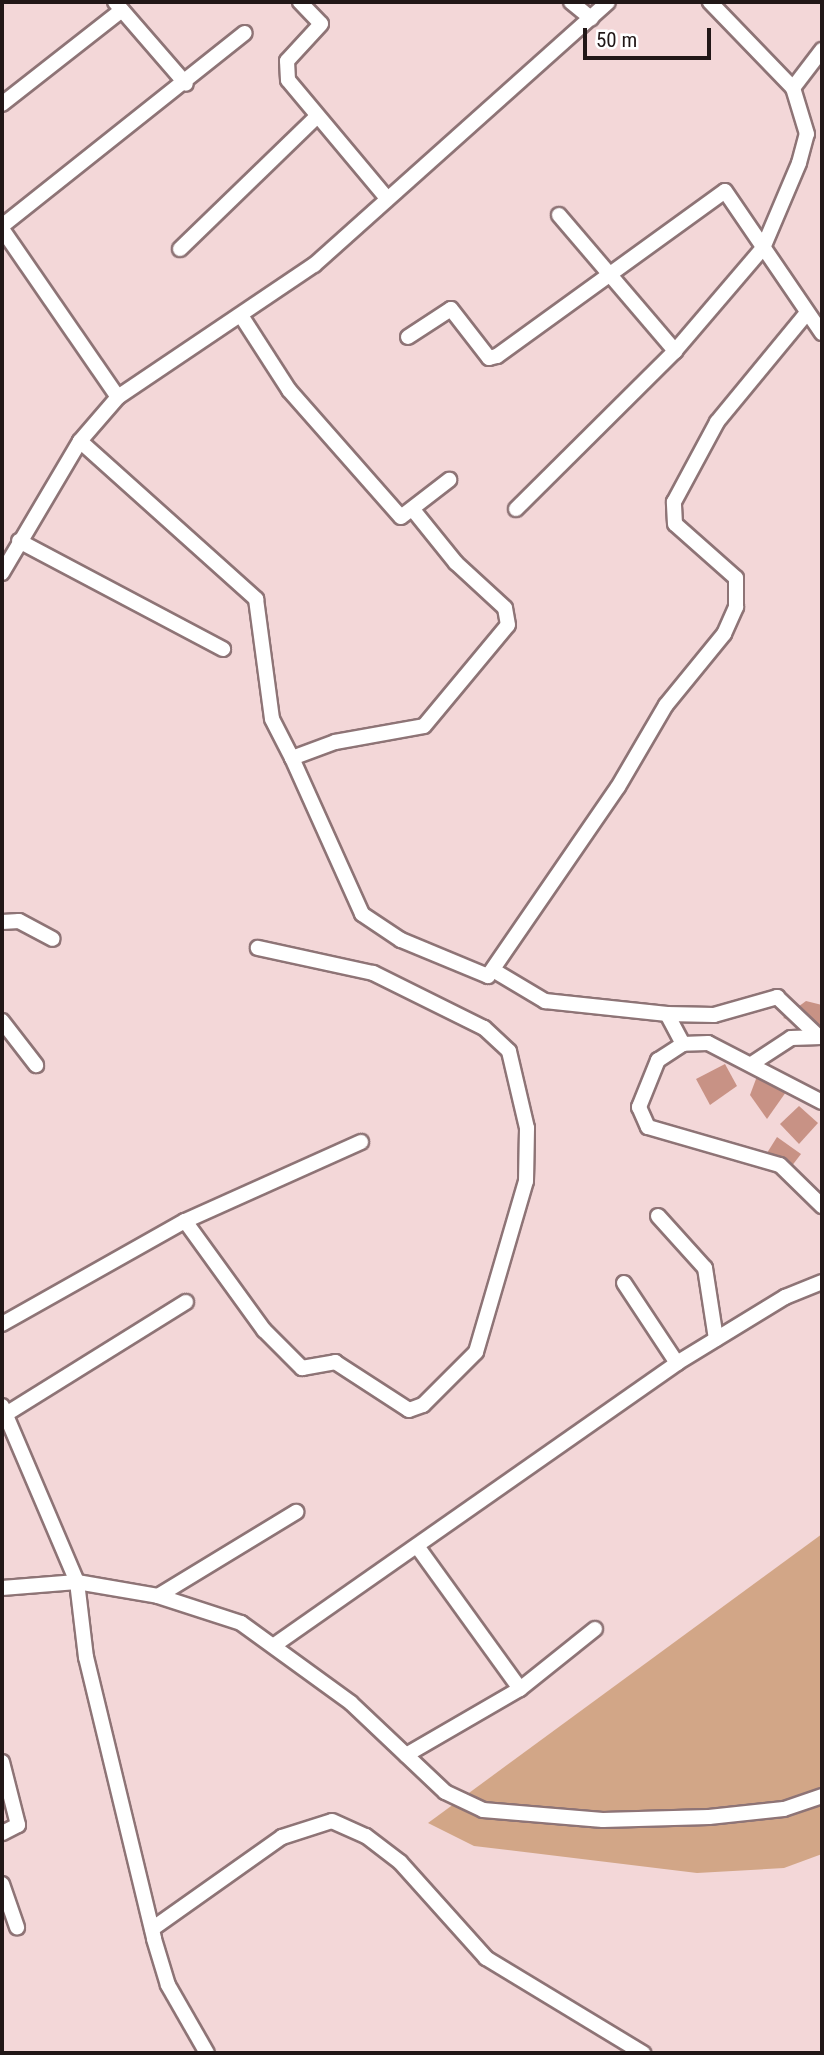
<!DOCTYPE html>
<html>
<head>
<meta charset="utf-8">
<style>
  body { margin:0 }
  #map { position:relative; width:824px; height:2055px; overflow:hidden; background:#f3d7d8; font-family:"Roboto Condensed",sans-serif }
  div>[style] { position:absolute }
  .green>* { inset:0; background:#d2a687 }
  .building>* { inset:0; background:#c89285 }
  .roads { filter:drop-shadow(2px 0 #8e7476) drop-shadow(-2px 0 #8e7476) drop-shadow(0 2px #8e7476) drop-shadow(0 -2px #8e7476) }
  .street>* { height:14px; margin:-7px; padding:0 7px; transform-origin:7px; border-radius:7px; background:#fff }
  span { translate:-50% -50%; white-space:nowrap; text-align:center; line-height:1.15; -webkit-text-stroke:5px #fff; paint-order:stroke }
  .frame { position:absolute; inset:0; border:4px solid #211717; pointer-events:none }
  .scale { position:absolute; left:583px; top:28px; width:128px; height:32px; box-sizing:border-box; border:4px solid #211717; border-top:0; padding-left:9px; font-size:21px; line-height:24px; white-space:nowrap; color:#211717; -webkit-text-stroke:5px #fff; paint-order:stroke }
</style>
</head>
<body>
<div id="map">
  <div class="green">
    <div style="clip-path:polygon(822px 1534px,822px 1854px,784px 1868px,697px 1873px,474px 1846px,428px 1823px)"></div>
  </div>
  <div class="building">
    <div style="clip-path:polygon(806px 1001px,822px 1005px,822px 1028px,783px 1018px)"></div>
    <div style="clip-path:polygon(725px 1064px,737px 1086px,710px 1105px,696px 1079px)"></div>
    <div style="clip-path:polygon(759px 1071px,786px 1092px,767px 1119px,750px 1095px)"></div>
    <div style="clip-path:polygon(799px 1106px,818px 1123px,799px 1144px,780px 1124px)"></div>
    <div style="clip-path:polygon(777px 1137px,801px 1154px,791px 1167px,767px 1153px)"></div>
  </div>
  <div class="roads">
    <div class="street">
      <div style="left:115px;top:2px;width:108px;rotate:49.1deg"></div>
      <div style="left:300px;top:2px;width:30px;rotate:46deg"></div>
      <div style="left:321px;top:24px;width:50px;rotate:132.6deg"></div>
      <div style="left:287px;top:61px;width:19px;rotate:87deg"></div>
      <div style="left:288px;top:80px;width:151px;rotate:50.1deg"></div>
      <div style="left:571px;top:2px;width:26px;rotate:39deg"></div>
      <div style="left:793px;top:88px;width:48px;rotate:-52.7deg"></div>
      <div style="left:2px;top:104px;width:152px;rotate:-38.1deg"></div>
      <div style="left:559px;top:215px;width:179px;rotate:49.5deg"></div>
      <div style="left:2px;top:226px;width:310px;rotate:-38.5deg"></div>
      <div style="left:2px;top:229px;width:204px;rotate:55.4deg"></div>
      <div style="left:180px;top:249px;width:190px;rotate:-44.1deg"></div>
      <div style="left:242px;top:317px;width:87px;rotate:57.2deg"></div>
      <div style="left:289px;top:390px;width:169px;rotate:48.6deg"></div>
      <div style="left:401px;top:517px;width:61px;rotate:-37.6deg"></div>
      <div style="left:408px;top:337px;width:51px;rotate:-33.1deg"></div>
      <div style="left:451px;top:309px;width:62px;rotate:52.2deg"></div>
      <div style="left:489px;top:358px;width:8px;rotate:-14deg"></div>
      <div style="left:497px;top:356px;width:281px;rotate:-35.9deg"></div>
      <div style="left:725px;top:191px;width:172px;rotate:55.7deg"></div>
      <div style="left:80px;top:441px;width:237px;rotate:41.9deg"></div>
      <div style="left:256px;top:599px;width:121px;rotate:82.4deg"></div>
      <div style="left:272px;top:719px;width:44px;rotate:62.9deg"></div>
      <div style="left:292px;top:758px;width:46px;rotate:-20.4deg"></div>
      <div style="left:335px;top:742px;width:90px;rotate:-10.2deg"></div>
      <div style="left:424px;top:726px;width:131px;rotate:-50.3deg"></div>
      <div style="left:508px;top:625px;width:17px;rotate:-100deg"></div>
      <div style="left:505px;top:608px;width:67px;rotate:-137.4deg"></div>
      <div style="left:456px;top:563px;width:67px;rotate:-128.9deg"></div>
      <div style="left:516px;top:509px;width:224px;rotate:-44.8deg"></div>
      <div style="left:675px;top:351px;width:135px;rotate:-49.5deg"></div>
      <div style="left:763px;top:248px;width:92px;rotate:-67deg"></div>
      <div style="left:799px;top:163px;width:30px;rotate:-75deg"></div>
      <div style="left:807px;top:134px;width:48px;rotate:-106.9deg"></div>
      <div style="left:793px;top:88px;width:120px;rotate:-134deg"></div>
      <div style="left:19px;top:541px;width:231px;rotate:27.9deg"></div>
      <div style="left:2px;top:573px;width:153px;rotate:-59.4deg"></div>
      <div style="left:80px;top:441px;width:58px;rotate:-49.2deg"></div>
      <div style="left:118px;top:397px;width:236px;rotate:-34deg"></div>
      <div style="left:314px;top:265px;width:394px;rotate:-41.8deg"></div>
      <div style="left:292px;top:758px;width:171px;rotate:65.8deg"></div>
      <div style="left:362px;top:914px;width:47px;rotate:33.7deg"></div>
      <div style="left:401px;top:940px;width:94px;rotate:22.5deg"></div>
      <div style="left:488px;top:976px;width:229px;rotate:-55.5deg"></div>
      <div style="left:618px;top:787px;width:95px;rotate:-59.7deg"></div>
      <div style="left:666px;top:705px;width:92px;rotate:-50.8deg"></div>
      <div style="left:724px;top:634px;width:30px;rotate:-66deg"></div>
      <div style="left:736px;top:607px;width:29px;rotate:-90deg"></div>
      <div style="left:736px;top:578px;width:81px;rotate:-138.5deg"></div>
      <div style="left:675px;top:524px;width:22px;rotate:-93deg"></div>
      <div style="left:674px;top:502px;width:91px;rotate:-61.7deg"></div>
      <div style="left:717px;top:422px;width:141px;rotate:-50.5deg"></div>
      <div style="left:2px;top:922px;width:17px;rotate:-3deg"></div>
      <div style="left:19px;top:921px;width:38px;rotate:28deg"></div>
      <div style="left:493px;top:970px;width:61px;rotate:30.8deg"></div>
      <div style="left:545px;top:1001px;width:123px;rotate:6.1deg"></div>
      <div style="left:667px;top:1014px;width:34px;rotate:62deg"></div>
      <div style="left:667px;top:1014px;width:47px;rotate:1.2deg"></div>
      <div style="left:714px;top:1015px;width:66px;rotate:-15.9deg"></div>
      <div style="left:777px;top:997px;width:58px;rotate:43.6deg"></div>
      <div style="left:2px;top:1021px;width:56px;rotate:52.3deg"></div>
      <div style="left:753px;top:1063px;width:45px;rotate:-33.3deg"></div>
      <div style="left:791px;top:1038px;width:30px;rotate:-2deg"></div>
      <div style="left:822px;top:1102px;width:128px;rotate:-152.6deg"></div>
      <div style="left:708px;top:1043px;width:25px;rotate:178deg"></div>
      <div style="left:683px;top:1044px;width:30px;rotate:147deg"></div>
      <div style="left:658px;top:1060px;width:51px;rotate:112deg"></div>
      <div style="left:639px;top:1107px;width:22px;rotate:66deg"></div>
      <div style="left:648px;top:1127px;width:137px;rotate:16.1deg"></div>
      <div style="left:780px;top:1165px;width:59px;rotate:44.3deg"></div>
      <div style="left:658px;top:1216px;width:70px;rotate:47.9deg"></div>
      <div style="left:705px;top:1268px;width:72px;rotate:81.2deg"></div>
      <div style="left:185px;top:1221px;width:135px;rotate:54.1deg"></div>
      <div style="left:264px;top:1330px;width:54px;rotate:45deg"></div>
      <div style="left:302px;top:1368px;width:34px;rotate:-10deg"></div>
      <div style="left:335px;top:1362px;width:88px;rotate:33deg"></div>
      <div style="left:409px;top:1410px;width:15px;rotate:-20deg"></div>
      <div style="left:423px;top:1405px;width:75px;rotate:-45deg"></div>
      <div style="left:476px;top:1352px;width:178px;rotate:-73.7deg"></div>
      <div style="left:526px;top:1181px;width:53px;rotate:-88.9deg"></div>
      <div style="left:527px;top:1128px;width:79px;rotate:-103.2deg"></div>
      <div style="left:509px;top:1051px;width:34px;rotate:-137deg"></div>
      <div style="left:484px;top:1028px;width:124px;rotate:-153.6deg"></div>
      <div style="left:373px;top:973px;width:118px;rotate:-167.7deg"></div>
      <div style="left:624px;top:1283px;width:96px;rotate:56.5deg"></div>
      <div style="left:2px;top:1324px;width:210px;rotate:-29.4deg"></div>
      <div style="left:185px;top:1221px;width:193px;rotate:-24.2deg"></div>
      <div style="left:2px;top:1406px;width:191px;rotate:66.9deg"></div>
      <div style="left:77px;top:1582px;width:76px;rotate:83.2deg"></div>
      <div style="left:86px;top:1657px;width:290px;rotate:76.4deg"></div>
      <div style="left:154px;top:1939px;width:48px;rotate:73.1deg"></div>
      <div style="left:168px;top:1985px;width:78px;rotate:60.2deg"></div>
      <div style="left:6px;top:1414px;width:212px;rotate:-31.9deg"></div>
      <div style="left:417px;top:1546px;width:176px;rotate:54.2deg"></div>
      <div style="left:2px;top:1588px;width:75px;rotate:-4.6deg"></div>
      <div style="left:77px;top:1582px;width:82px;rotate:9.8deg"></div>
      <div style="left:158px;top:1596px;width:87px;rotate:18deg"></div>
      <div style="left:241px;top:1623px;width:136px;rotate:36deg"></div>
      <div style="left:351px;top:1703px;width:129px;rotate:43.4deg"></div>
      <div style="left:445px;top:1792px;width:42px;rotate:25.3deg"></div>
      <div style="left:483px;top:1810px;width:120px;rotate:4.8deg"></div>
      <div style="left:603px;top:1820px;width:106px;rotate:-1.6deg"></div>
      <div style="left:709px;top:1817px;width:75px;rotate:-6.1deg"></div>
      <div style="left:784px;top:1809px;width:40px;rotate:-18.9deg"></div>
      <div style="left:158px;top:1596px;width:162px;rotate:-31.3deg"></div>
      <div style="left:276px;top:1644px;width:490px;rotate:-35deg"></div>
      <div style="left:677px;top:1363px;width:127px;rotate:-31.4deg"></div>
      <div style="left:785px;top:1297px;width:40px;rotate:-22deg"></div>
      <div style="left:406px;top:1755px;width:132px;rotate:-30.1deg"></div>
      <div style="left:520px;top:1689px;width:96px;rotate:-38.7deg"></div>
      <div style="left:2px;top:1762px;width:65px;rotate:75.7deg"></div>
      <div style="left:18px;top:1825px;width:18px;rotate:153deg"></div>
      <div style="left:2px;top:1884px;width:46px;rotate:70.8deg"></div>
      <div style="left:152px;top:1929px;width:159px;rotate:-35.3deg"></div>
      <div style="left:282px;top:1837px;width:52px;rotate:-17.7deg"></div>
      <div style="left:332px;top:1821px;width:37px;rotate:24deg"></div>
      <div style="left:366px;top:1836px;width:43px;rotate:37.4deg"></div>
      <div style="left:400px;top:1862px;width:129px;rotate:48.1deg"></div>
      <div style="left:486px;top:1958px;width:184px;rotate:31.2deg"></div>
    </div>
  </div>
  <div class="frame"></div>
  <div class="scale">50 m</div>
</div>
</body>
</html>
